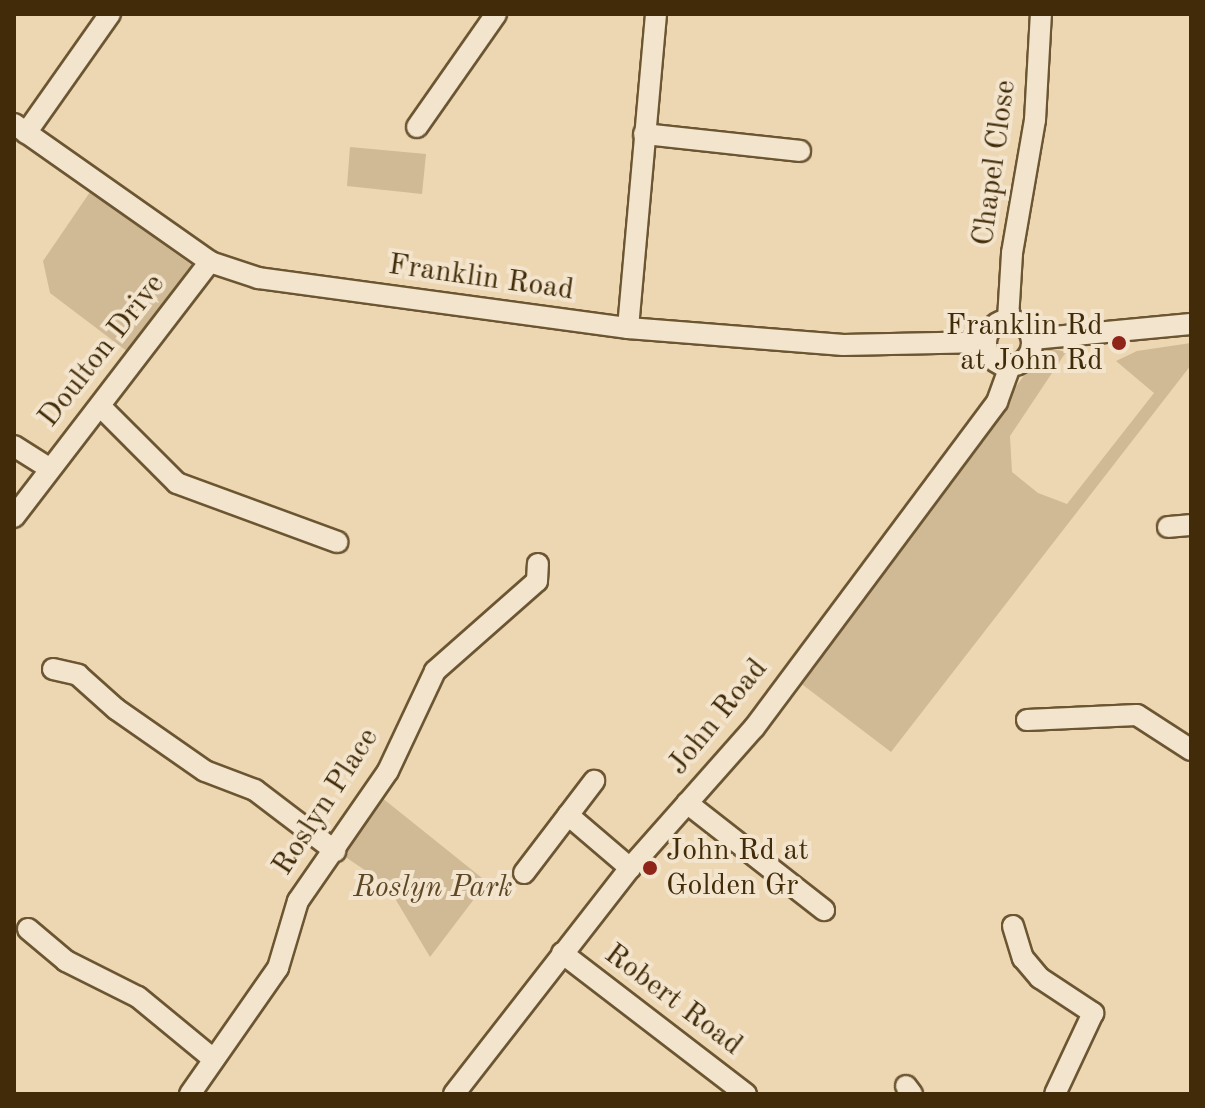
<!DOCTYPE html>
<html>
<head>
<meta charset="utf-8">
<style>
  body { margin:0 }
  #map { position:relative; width:1205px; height:1108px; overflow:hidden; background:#edd6b2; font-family:"Old Standard TT",serif }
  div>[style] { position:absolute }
  .green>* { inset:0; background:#d0b995 }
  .roads { filter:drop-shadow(2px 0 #6c5632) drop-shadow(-2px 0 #6c5632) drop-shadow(0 2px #6c5632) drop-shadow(0 -2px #6c5632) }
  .minor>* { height:20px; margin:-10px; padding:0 10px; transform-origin:10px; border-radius:10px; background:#f3e4cd }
  .minor>.ring { margin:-10px; padding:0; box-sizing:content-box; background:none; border:20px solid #f3e4cd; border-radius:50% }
  .dots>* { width:22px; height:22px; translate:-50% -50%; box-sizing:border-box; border:4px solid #f3e4cd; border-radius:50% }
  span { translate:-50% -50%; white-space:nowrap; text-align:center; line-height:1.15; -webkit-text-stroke:8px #f3e4cd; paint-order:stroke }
  .street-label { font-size:30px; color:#412b08 }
  .poi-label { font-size:30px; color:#412b08 }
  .right { translate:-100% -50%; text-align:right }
  .left { translate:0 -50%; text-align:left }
  .park-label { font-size:30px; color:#5e4724; font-style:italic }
  .frame { position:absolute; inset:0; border:16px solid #412b08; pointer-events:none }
</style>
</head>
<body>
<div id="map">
  <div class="green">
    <div style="clip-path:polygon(350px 147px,426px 154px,422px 194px,347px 186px)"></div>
    <div style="clip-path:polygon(90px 192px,193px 266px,128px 352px,50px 293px,43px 261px)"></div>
    <div style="clip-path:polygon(1191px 343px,1191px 365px,891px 752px,799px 682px,1045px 347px,1066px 352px,1010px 436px,1012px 472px,1038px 493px,1067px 504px,1154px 393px,1116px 361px,1137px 351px)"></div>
    <div style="clip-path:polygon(381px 797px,487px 882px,430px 957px,387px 885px,341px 854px)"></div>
  </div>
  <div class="roads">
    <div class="minor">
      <div style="left:14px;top:124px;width:240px;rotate:35.1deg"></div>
      <div style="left:210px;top:262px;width:51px;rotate:18.4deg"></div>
      <div style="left:258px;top:278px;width:373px;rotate:7.7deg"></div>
      <div style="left:628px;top:328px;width:216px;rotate:4.5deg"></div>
      <div style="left:843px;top:345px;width:143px;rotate:-1.2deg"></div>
      <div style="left:417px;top:127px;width:138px;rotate:-55deg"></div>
      <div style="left:26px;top:133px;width:146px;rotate:-54.8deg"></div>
      <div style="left:644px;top:134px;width:157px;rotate:6.2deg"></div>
      <div style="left:1008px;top:319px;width:66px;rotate:-86.5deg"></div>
      <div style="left:1012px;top:253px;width:135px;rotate:-80.2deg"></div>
      <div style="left:1035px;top:120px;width:106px;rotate:-86.8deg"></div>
      <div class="ring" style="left:986px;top:320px;width:26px;height:26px"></div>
      <div style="left:628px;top:328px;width:315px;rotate:-84.9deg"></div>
      <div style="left:1032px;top:339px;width:160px;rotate:-5.4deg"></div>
      <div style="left:100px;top:406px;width:109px;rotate:45deg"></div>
      <div style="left:177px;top:483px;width:171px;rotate:20.2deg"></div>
      <div style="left:14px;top:446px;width:41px;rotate:32.2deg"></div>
      <div style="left:14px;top:517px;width:322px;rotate:-52.5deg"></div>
      <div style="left:1168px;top:527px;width:23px;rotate:-5deg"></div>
      <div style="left:53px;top:669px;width:26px;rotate:13deg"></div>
      <div style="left:78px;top:675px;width:51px;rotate:41.8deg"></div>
      <div style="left:116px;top:709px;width:108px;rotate:34.9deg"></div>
      <div style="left:205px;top:771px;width:53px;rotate:20.8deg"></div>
      <div style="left:255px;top:790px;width:101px;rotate:37.3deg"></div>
      <div style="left:1027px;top:720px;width:110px;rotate:-2.6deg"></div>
      <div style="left:1137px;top:715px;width:64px;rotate:32.9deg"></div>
      <div style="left:687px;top:803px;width:174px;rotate:38deg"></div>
      <div style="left:568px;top:815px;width:82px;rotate:40.5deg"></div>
      <div style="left:524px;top:873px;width:116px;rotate:-52.7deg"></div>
      <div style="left:1013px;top:926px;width:34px;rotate:73deg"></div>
      <div style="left:1023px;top:958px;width:26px;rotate:50deg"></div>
      <div style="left:1040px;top:978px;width:64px;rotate:33.4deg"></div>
      <div style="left:1093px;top:1013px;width:89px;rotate:115.1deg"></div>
      <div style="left:28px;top:929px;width:50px;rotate:40.1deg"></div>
      <div style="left:66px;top:961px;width:80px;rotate:26.6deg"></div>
      <div style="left:138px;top:997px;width:96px;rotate:39.5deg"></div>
      <div style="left:562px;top:953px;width:232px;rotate:37.5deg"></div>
      <div style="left:906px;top:1086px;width:10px;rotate:53deg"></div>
      <div style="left:190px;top:1094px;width:154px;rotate:-55.1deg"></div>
      <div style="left:278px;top:968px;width:70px;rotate:-73.4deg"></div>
      <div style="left:298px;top:901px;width:158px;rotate:-55.3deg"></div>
      <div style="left:388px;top:771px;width:110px;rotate:-64.8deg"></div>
      <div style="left:435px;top:671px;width:136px;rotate:-41.4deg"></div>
      <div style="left:537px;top:581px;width:17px;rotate:-87deg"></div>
      <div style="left:454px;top:1094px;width:286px;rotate:-52.1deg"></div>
      <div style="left:630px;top:868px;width:187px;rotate:-48.5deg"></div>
      <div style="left:754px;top:728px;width:407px;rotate:-53.3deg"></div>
      <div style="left:997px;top:402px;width:38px;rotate:-70deg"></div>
    </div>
  </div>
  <div class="dots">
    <div style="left:1119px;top:343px;background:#8f2418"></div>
    <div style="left:650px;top:868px;background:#8f2418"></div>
  </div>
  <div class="street-label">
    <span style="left:995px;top:163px;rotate:-82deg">Chapel Close</span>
    <span style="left:481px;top:278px;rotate:8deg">Franklin Road</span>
    <span style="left:102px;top:351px;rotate:-52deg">Doulton Drive</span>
    <span style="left:718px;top:717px;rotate:-51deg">John Road</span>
    <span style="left:326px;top:802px;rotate:-57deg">Roslyn Place</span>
    <span style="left:673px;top:1000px;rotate:37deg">Robert Road</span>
  </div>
  <div class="poi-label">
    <span class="right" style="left:1103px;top:343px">Franklin Rd<br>at John Rd</span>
    <span class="left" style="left:666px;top:868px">John Rd at<br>Golden Gr</span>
  </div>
  <div class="park-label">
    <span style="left:433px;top:888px">Roslyn Park</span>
  </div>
  <div class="frame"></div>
</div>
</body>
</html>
